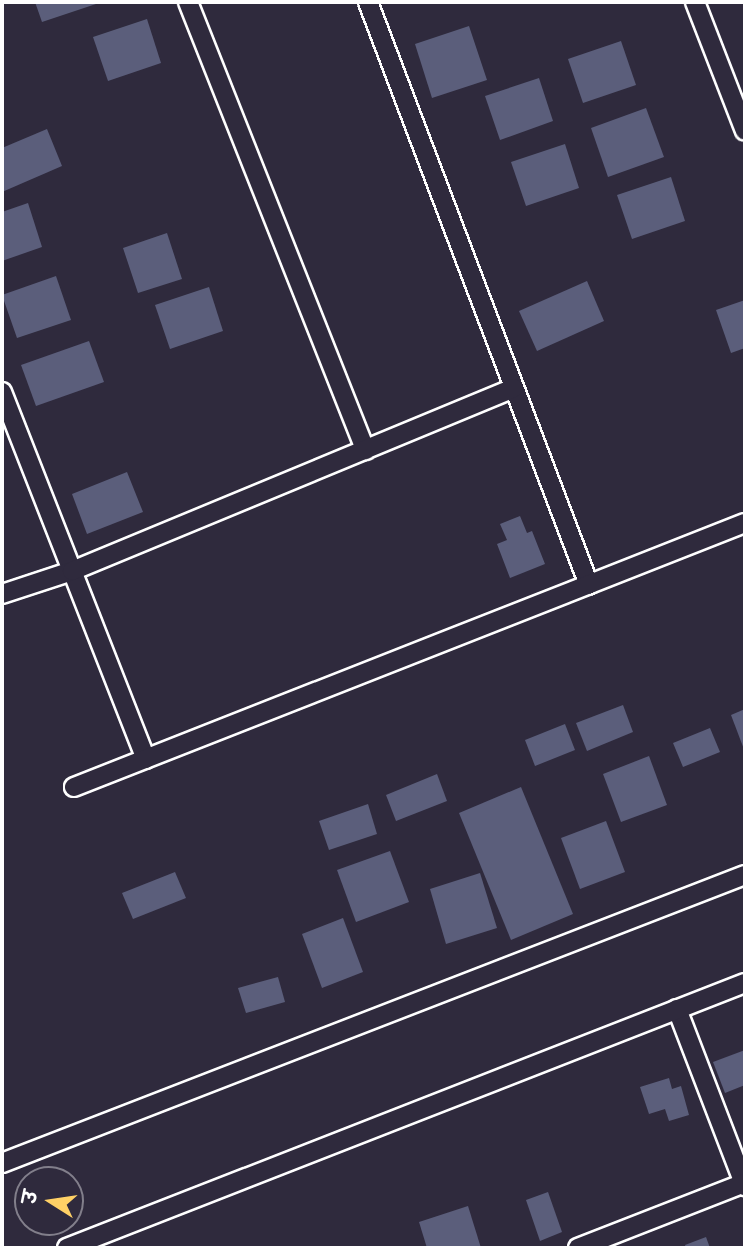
<!DOCTYPE html>
<html>
<head>
<meta charset="utf-8">
<style>
  body { margin:0 }
  #map { position:relative; width:747px; height:1250px; overflow:hidden; background:#2f2a3d; font-family:"Comic Neue","Playpen Sans Deva",sans-serif }
  div>[style] { position:absolute }
  .building>* { inset:0; background:#5b5e7b }
  .roads { filter:drop-shadow(2px 0 #fff) drop-shadow(-2px 0 #fff) drop-shadow(0 2px #fff) drop-shadow(0 -2px #fff) }
  .minor>* { height:18px; margin:-9px; padding:0 9px; transform-origin:9px; border-radius:9px; background:#2f2a3d }
  span { translate:-50% -50%; white-space:nowrap; text-align:center; line-height:1.15; -webkit-text-stroke:5px #2f2a3d; paint-order:stroke }
  .frame { position:absolute; inset:0; border:4px solid #fff; pointer-events:none }
  .north { position:absolute; left:14px; top:1166px; width:70px; height:70px; box-sizing:border-box; background:#2f2a3d; border:2px solid #827f8b; border-radius:50%; rotate:282deg; font-size:19px; font-weight:700; line-height:28px; text-align:center; color:#fff }
  .north::after { content:''; display:block; margin:auto; width:24px; height:32px; background:#ffd166; clip-path:polygon(50% 0,100% 100%,50% 72%,0 100%) }
</style>
</head>
<body>
<div id="map">
  <div class="building">
    <div style="clip-path:polygon(35px 2px,95px 2px,96px 4px,42px 22px)"></div>
    <div style="clip-path:polygon(147px 19px,161px 63px,108px 81px,93px 37px)"></div>
    <div style="clip-path:polygon(469px 26px,487px 80px,432px 98px,415px 44px)"></div>
    <div style="clip-path:polygon(621px 41px,636px 85px,583px 103px,568px 59px)"></div>
    <div style="clip-path:polygon(539px 78px,553px 121px,500px 140px,485px 96px)"></div>
    <div style="clip-path:polygon(646px 108px,664px 157px,608px 177px,591px 128px)"></div>
    <div style="clip-path:polygon(47px 129px,62px 166px,2px 192px,2px 148px)"></div>
    <div style="clip-path:polygon(565px 144px,579px 188px,526px 206px,511px 162px)"></div>
    <div style="clip-path:polygon(671px 177px,685px 221px,632px 239px,617px 195px)"></div>
    <div style="clip-path:polygon(28px 203px,42px 247px,2px 261px,2px 212px)"></div>
    <div style="clip-path:polygon(167px 233px,182px 279px,138px 293px,123px 248px)"></div>
    <div style="clip-path:polygon(56px 276px,71px 320px,17px 338px,2px 295px)"></div>
    <div style="clip-path:polygon(587px 281px,604px 321px,537px 351px,519px 311px)"></div>
    <div style="clip-path:polygon(209px 287px,223px 331px,170px 349px,155px 305px)"></div>
    <div style="clip-path:polygon(745px 300px,745px 348px,731px 353px,716px 310px)"></div>
    <div style="clip-path:polygon(89px 341px,104px 382px,36px 406px,21px 365px)"></div>
    <div style="clip-path:polygon(127px 472px,143px 512px,87px 534px,72px 494px)"></div>
    <div style="clip-path:polygon(520px 516px,527px 533px,532px 531px,545px 564px,510px 578px,497px 544px,507px 540px,500px 524px)"></div>
    <div style="clip-path:polygon(623px 705px,633px 732px,587px 751px,576px 723px)"></div>
    <div style="clip-path:polygon(745px 709px,745px 752px,731px 715px)"></div>
    <div style="clip-path:polygon(565px 724px,575px 750px,535px 766px,525px 740px)"></div>
    <div style="clip-path:polygon(710px 728px,720px 752px,683px 767px,673px 743px)"></div>
    <div style="clip-path:polygon(649px 756px,667px 805px,621px 822px,603px 774px)"></div>
    <div style="clip-path:polygon(437px 774px,447px 801px,396px 821px,386px 795px)"></div>
    <div style="clip-path:polygon(521px 787px,573px 914px,511px 940px,459px 813px)"></div>
    <div style="clip-path:polygon(368px 804px,377px 834px,329px 850px,319px 821px)"></div>
    <div style="clip-path:polygon(606px 821px,625px 872px,580px 889px,561px 838px)"></div>
    <div style="clip-path:polygon(390px 851px,409px 902px,356px 922px,337px 870px)"></div>
    <div style="clip-path:polygon(175px 872px,186px 898px,133px 919px,122px 893px)"></div>
    <div style="clip-path:polygon(480px 873px,497px 928px,446px 944px,430px 889px)"></div>
    <div style="clip-path:polygon(343px 918px,363px 972px,322px 988px,302px 934px)"></div>
    <div style="clip-path:polygon(278px 977px,285px 1002px,246px 1013px,238px 988px)"></div>
    <div style="clip-path:polygon(745px 1050px,745px 1085px,725px 1093px,713px 1062px)"></div>
    <div style="clip-path:polygon(669px 1078px,672px 1089px,681px 1086px,689px 1115px,669px 1121px,665px 1109px,649px 1114px,640px 1087px)"></div>
    <div style="clip-path:polygon(548px 1192px,562px 1232px,540px 1241px,526px 1200px)"></div>
    <div style="clip-path:polygon(468px 1206px,481px 1248px,427px 1248px,419px 1222px)"></div>
    <div style="clip-path:polygon(706px 1237px,710px 1248px,686px 1248px,685px 1245px)"></div>
  </div>
  <div class="roads">
    <div class="minor">
      <div style="left:188px;top:2px;width:482px;rotate:68.4deg"></div>
      <div style="left:368px;top:2px;width:623px;rotate:69.24deg"></div>
      <div style="left:695px;top:2px;width:138px;rotate:68.8deg"></div>
      <div style="left:2px;top:392px;width:394px;rotate:68.6deg"></div>
      <div style="left:2px;top:594px;width:74px;rotate:-18.2deg"></div>
      <div style="left:72px;top:571px;width:478px;rotate:-22.5deg"></div>
      <div style="left:74px;top:787px;width:721px;rotate:-21.48deg"></div>
      <div style="left:677px;top:1009px;width:190px;rotate:69deg"></div>
      <div style="left:2px;top:1163px;width:797px;rotate:-21.19deg"></div>
      <div style="left:67px;top:1248px;width:728px;rotate:-21.35deg"></div>
      <div style="left:578px;top:1248px;width:179px;rotate:-21.3deg"></div>
    </div>
  </div>
  <div class="frame"></div>
  <div class="north">उ</div>
</div>
</body>
</html>
